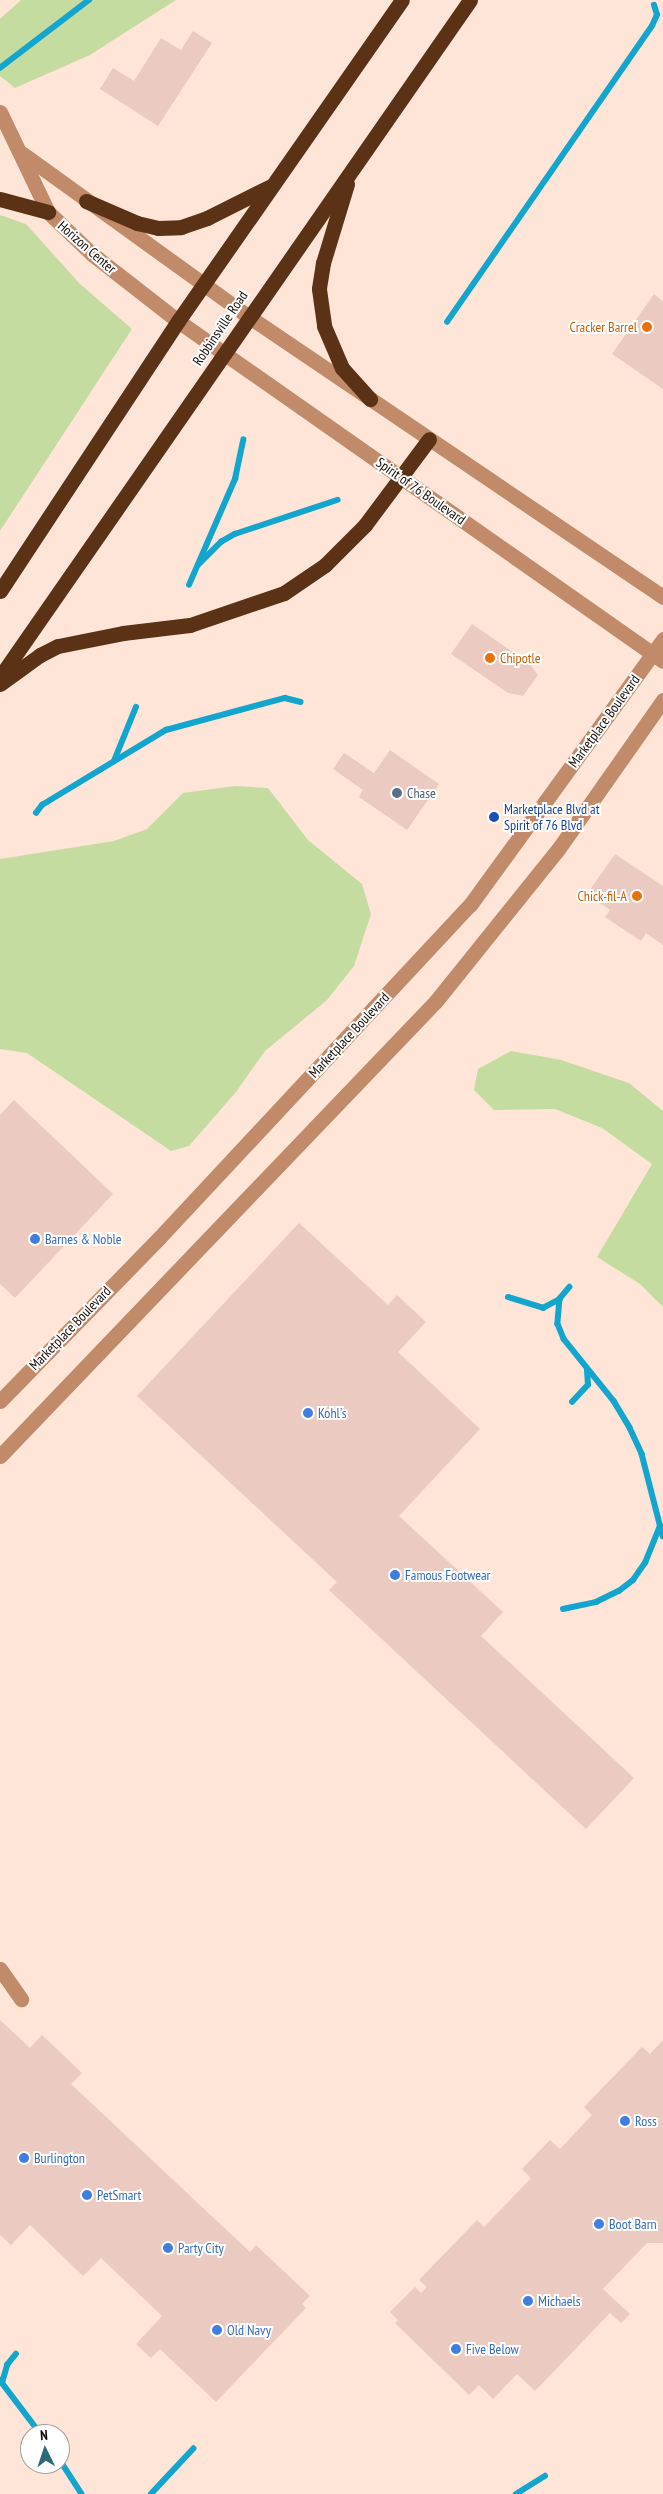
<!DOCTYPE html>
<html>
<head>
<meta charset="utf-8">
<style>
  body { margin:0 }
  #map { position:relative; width:663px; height:2494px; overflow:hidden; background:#fee5d8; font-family:"PT Sans Narrow",sans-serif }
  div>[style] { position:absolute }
  .green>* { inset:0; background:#c5dca1 }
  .stream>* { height:5.5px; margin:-2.75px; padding:0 2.75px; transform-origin:2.75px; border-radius:2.75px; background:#12a5cd }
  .building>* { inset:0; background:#ebcac1 }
  .street>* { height:15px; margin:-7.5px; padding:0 7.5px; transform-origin:7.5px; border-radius:7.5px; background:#c18a68 }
  .highway>* { height:15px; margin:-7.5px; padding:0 7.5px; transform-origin:7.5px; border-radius:7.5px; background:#5b3215 }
  .dots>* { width:14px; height:14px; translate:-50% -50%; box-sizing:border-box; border:2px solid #fff; border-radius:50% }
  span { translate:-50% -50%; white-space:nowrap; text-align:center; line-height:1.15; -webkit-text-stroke:4px #fff; paint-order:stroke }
  .street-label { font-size:14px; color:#140a06 }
  .food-label { font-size:14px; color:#c56008 }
  .right { translate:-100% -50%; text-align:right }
  .left { translate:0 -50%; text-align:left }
  .service-label { font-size:14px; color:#4e5e75 }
  .transit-label { font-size:14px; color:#164399 }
  .shop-label { font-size:14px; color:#366cbe }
  .north { position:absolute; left:20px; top:2424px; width:50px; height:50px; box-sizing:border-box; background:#fff; border:1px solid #a19d9b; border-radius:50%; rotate:356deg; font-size:14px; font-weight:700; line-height:20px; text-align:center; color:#140a06 }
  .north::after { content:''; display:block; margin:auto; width:18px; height:22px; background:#2b697f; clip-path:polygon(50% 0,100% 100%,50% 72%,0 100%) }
</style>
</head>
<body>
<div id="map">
  <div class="green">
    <div style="clip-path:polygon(21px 0,176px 0,90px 55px,15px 88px,0 76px,0 19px)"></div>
    <div style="clip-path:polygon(0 215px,26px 224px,80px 284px,132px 329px,0 531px)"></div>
    <div style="clip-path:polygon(235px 786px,268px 788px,308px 840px,362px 884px,371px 914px,354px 966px,327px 1000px,265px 1051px,236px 1092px,189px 1146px,171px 1151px,27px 1053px,0 1049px,0 859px,114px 841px,147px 829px,183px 793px)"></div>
    <div style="clip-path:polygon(511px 1051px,561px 1060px,629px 1083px,663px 1111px,663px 1307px,640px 1284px,597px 1257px,652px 1164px,602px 1128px,555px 1109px,494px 1110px,474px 1090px,478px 1069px)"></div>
  </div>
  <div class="stream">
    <div style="left:0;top:68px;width:112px;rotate:-37.4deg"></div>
    <div style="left:447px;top:322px;width:360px;rotate:-55.3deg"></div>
    <div style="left:652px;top:26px;width:12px;rotate:-66deg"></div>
    <div style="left:657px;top:15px;width:10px;rotate:-107deg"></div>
    <div style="left:198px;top:565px;width:33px;rotate:-45deg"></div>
    <div style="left:221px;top:542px;width:16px;rotate:-30deg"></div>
    <div style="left:235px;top:534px;width:108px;rotate:-18.4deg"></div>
    <div style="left:189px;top:585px;width:116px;rotate:-66.5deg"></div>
    <div style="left:235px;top:479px;width:40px;rotate:-78deg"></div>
    <div style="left:114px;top:761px;width:58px;rotate:-67.8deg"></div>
    <div style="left:36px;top:813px;width:10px;rotate:-53deg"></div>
    <div style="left:42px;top:805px;width:145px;rotate:-31.2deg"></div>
    <div style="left:166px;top:730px;width:123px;rotate:-15.1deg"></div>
    <div style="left:285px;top:698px;width:16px;rotate:14deg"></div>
    <div style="left:570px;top:1287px;width:16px;rotate:130deg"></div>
    <div style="left:560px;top:1299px;width:25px;rotate:95deg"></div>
    <div style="left:558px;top:1324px;width:16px;rotate:68deg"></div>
    <div style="left:564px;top:1339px;width:80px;rotate:51.1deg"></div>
    <div style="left:614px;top:1401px;width:31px;rotate:59deg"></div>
    <div style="left:630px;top:1428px;width:29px;rotate:65deg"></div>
    <div style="left:642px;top:1454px;width:85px;rotate:75.6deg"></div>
    <div style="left:508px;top:1297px;width:37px;rotate:17deg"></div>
    <div style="left:543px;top:1308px;width:19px;rotate:-28deg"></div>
    <div style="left:572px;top:1402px;width:23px;rotate:-47deg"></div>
    <div style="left:588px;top:1385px;width:14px;rotate:-94deg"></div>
    <div style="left:563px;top:1609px;width:34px;rotate:-12deg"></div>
    <div style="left:596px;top:1602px;width:25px;rotate:-26deg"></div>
    <div style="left:619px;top:1591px;width:18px;rotate:-38deg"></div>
    <div style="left:633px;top:1580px;width:21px;rotate:-55deg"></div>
    <div style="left:645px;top:1563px;width:40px;rotate:-68deg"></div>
    <div style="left:0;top:2380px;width:68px;rotate:52.8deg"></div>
    <div style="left:2px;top:2383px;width:19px;rotate:-74deg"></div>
    <div style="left:7px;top:2365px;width:14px;rotate:-51deg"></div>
    <div style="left:60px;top:2460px;width:40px;rotate:57.1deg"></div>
    <div style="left:151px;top:2494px;width:62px;rotate:-47deg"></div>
    <div style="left:516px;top:2494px;width:34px;rotate:-32deg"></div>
  </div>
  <div class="building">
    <div style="clip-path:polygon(193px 31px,212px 43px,158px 126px,100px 89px,113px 68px,134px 81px,161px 38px,181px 50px)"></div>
    <div style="clip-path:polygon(654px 294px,663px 301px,663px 389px,612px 354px)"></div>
    <div style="clip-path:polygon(472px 624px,529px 663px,538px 675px,523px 696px,508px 693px,451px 654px)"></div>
    <div style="clip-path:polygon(390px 750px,439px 784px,407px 830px,359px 797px,363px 790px,333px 769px,344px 753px,374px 773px)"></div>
    <div style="clip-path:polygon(615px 854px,663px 886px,663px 945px,646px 933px,641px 941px,605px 917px,610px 910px,587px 894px)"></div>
    <div style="clip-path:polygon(14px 1100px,113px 1194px,15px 1298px,0 1284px,0 1115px)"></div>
    <div style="clip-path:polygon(299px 1223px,388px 1305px,397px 1295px,426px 1322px,398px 1352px,480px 1429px,399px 1516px,503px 1612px,481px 1636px,634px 1778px,586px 1829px,329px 1590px,337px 1582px,137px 1396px)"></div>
    <div style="clip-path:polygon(0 2020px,30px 2048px,42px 2035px,82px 2073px,71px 2084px,250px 2252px,256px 2245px,310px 2296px,302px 2304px,306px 2308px,216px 2402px,160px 2349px,151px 2358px,136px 2344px,162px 2316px,101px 2258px,83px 2276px,30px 2225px,11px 2245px,0 2235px)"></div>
    <div style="clip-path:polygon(663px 2040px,663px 2243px,647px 2243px,603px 2289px,630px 2314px,621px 2323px,610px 2313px,535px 2391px,517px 2374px,493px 2399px,479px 2385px,469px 2395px,395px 2323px,398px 2320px,390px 2312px,415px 2287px,421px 2293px,427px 2287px,419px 2280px,477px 2220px,484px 2227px,531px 2178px,522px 2169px,550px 2140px,560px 2149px,592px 2115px,584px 2107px,642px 2047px,650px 2054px)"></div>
  </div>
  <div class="street">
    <div style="left:0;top:112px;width:111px;rotate:64.4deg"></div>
    <div style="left:48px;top:212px;width:61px;rotate:43.7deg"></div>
    <div style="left:92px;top:254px;width:109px;rotate:37.9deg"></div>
    <div style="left:178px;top:321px;width:592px;rotate:35.03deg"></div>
    <div style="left:23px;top:154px;width:277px;rotate:35.8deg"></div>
    <div style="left:248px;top:316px;width:501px;rotate:34.1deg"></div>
    <div style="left:0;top:1401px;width:228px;rotate:-45.7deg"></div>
    <div style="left:159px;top:1238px;width:456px;rotate:-47deg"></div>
    <div style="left:470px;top:905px;width:329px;rotate:-54deg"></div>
    <div style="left:0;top:1456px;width:630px;rotate:-46.22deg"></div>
    <div style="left:436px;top:1001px;width:196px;rotate:-51.2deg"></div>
    <div style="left:559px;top:848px;width:181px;rotate:-54.9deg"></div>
    <div style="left:0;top:1969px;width:37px;rotate:55deg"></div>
  </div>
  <div class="highway">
    <div style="left:347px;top:184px;width:83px;rotate:106.9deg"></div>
    <div style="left:323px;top:263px;width:26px;rotate:99deg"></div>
    <div style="left:319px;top:289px;width:37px;rotate:82deg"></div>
    <div style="left:324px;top:326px;width:46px;rotate:66.8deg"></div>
    <div style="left:342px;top:368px;width:42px;rotate:47.9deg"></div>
    <div style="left:0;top:199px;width:50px;rotate:15.2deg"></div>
    <div style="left:86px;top:201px;width:56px;rotate:23.3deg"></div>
    <div style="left:137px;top:223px;width:22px;rotate:13deg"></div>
    <div style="left:158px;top:228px;width:23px;rotate:-2deg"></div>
    <div style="left:181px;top:227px;width:28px;rotate:-19deg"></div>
    <div style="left:207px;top:218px;width:69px;rotate:-26.6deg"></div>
    <div style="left:0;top:591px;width:323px;rotate:-56.6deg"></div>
    <div style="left:178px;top:321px;width:391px;rotate:-55.1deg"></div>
    <div style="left:0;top:677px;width:824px;rotate:-55.23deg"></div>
    <div style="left:0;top:684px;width:49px;rotate:-35.9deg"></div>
    <div style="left:40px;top:655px;width:20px;rotate:-27deg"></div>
    <div style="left:58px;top:646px;width:66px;rotate:-11.3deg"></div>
    <div style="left:123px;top:633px;width:67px;rotate:-6.8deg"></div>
    <div style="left:190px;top:625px;width:99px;rotate:-18.8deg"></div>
    <div style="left:284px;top:593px;width:50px;rotate:-34.3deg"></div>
    <div style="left:325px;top:565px;width:57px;rotate:-45deg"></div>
    <div style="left:365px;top:525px;width:107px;rotate:-53.3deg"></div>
  </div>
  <div class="dots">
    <div style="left:647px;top:327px;background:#e8710a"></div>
    <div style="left:490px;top:658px;background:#e8710a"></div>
    <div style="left:397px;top:793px;background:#5c6f8a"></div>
    <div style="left:494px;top:817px;background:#1a4fb4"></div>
    <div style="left:637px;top:896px;background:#e8710a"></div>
    <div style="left:35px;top:1239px;background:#3f7fe0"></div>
    <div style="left:308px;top:1413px;background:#3f7fe0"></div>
    <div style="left:395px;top:1575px;background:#3f7fe0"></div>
    <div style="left:625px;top:2121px;background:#3f7fe0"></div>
    <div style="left:24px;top:2158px;background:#3f7fe0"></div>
    <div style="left:87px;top:2195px;background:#3f7fe0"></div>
    <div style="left:599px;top:2224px;background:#3f7fe0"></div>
    <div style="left:168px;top:2248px;background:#3f7fe0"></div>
    <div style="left:528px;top:2301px;background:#3f7fe0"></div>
    <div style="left:217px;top:2330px;background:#3f7fe0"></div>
    <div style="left:456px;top:2349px;background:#3f7fe0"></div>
  </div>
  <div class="street-label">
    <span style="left:87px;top:247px;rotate:41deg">Horizon Center</span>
    <span style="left:220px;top:328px;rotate:-56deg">Robbinsville Road</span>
    <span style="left:421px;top:491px;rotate:35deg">Spirit of 76 Boulevard</span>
    <span style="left:604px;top:721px;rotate:-54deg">Marketplace Boulevard</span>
    <span style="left:349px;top:1035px;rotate:-47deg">Marketplace Boulevard</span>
    <span style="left:70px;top:1328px;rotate:-46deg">Marketplace Boulevard</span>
  </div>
  <div class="food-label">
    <span class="right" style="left:637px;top:327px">Cracker Barrel</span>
    <span class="left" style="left:500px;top:658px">Chipotle</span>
    <span class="right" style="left:627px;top:896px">Chick-fil-A</span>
  </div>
  <div class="service-label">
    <span class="left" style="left:407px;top:793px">Chase</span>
  </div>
  <div class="transit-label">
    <span class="left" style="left:504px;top:817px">Marketplace Blvd at<br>Spirit of 76 Blvd</span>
  </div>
  <div class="shop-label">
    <span class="left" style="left:45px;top:1239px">Barnes &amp; Noble</span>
    <span class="left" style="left:318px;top:1413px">Kohl's</span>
    <span class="left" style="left:405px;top:1575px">Famous Footwear</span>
    <span class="left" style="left:635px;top:2121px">Ross</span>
    <span class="left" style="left:34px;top:2158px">Burlington</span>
    <span class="left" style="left:97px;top:2195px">PetSmart</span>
    <span class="left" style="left:609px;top:2224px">Boot Barn</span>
    <span class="left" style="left:178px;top:2248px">Party City</span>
    <span class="left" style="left:538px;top:2301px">Michaels</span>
    <span class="left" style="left:227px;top:2330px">Old Navy</span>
    <span class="left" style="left:466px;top:2349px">Five Below</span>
  </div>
  <div class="north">N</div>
</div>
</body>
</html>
